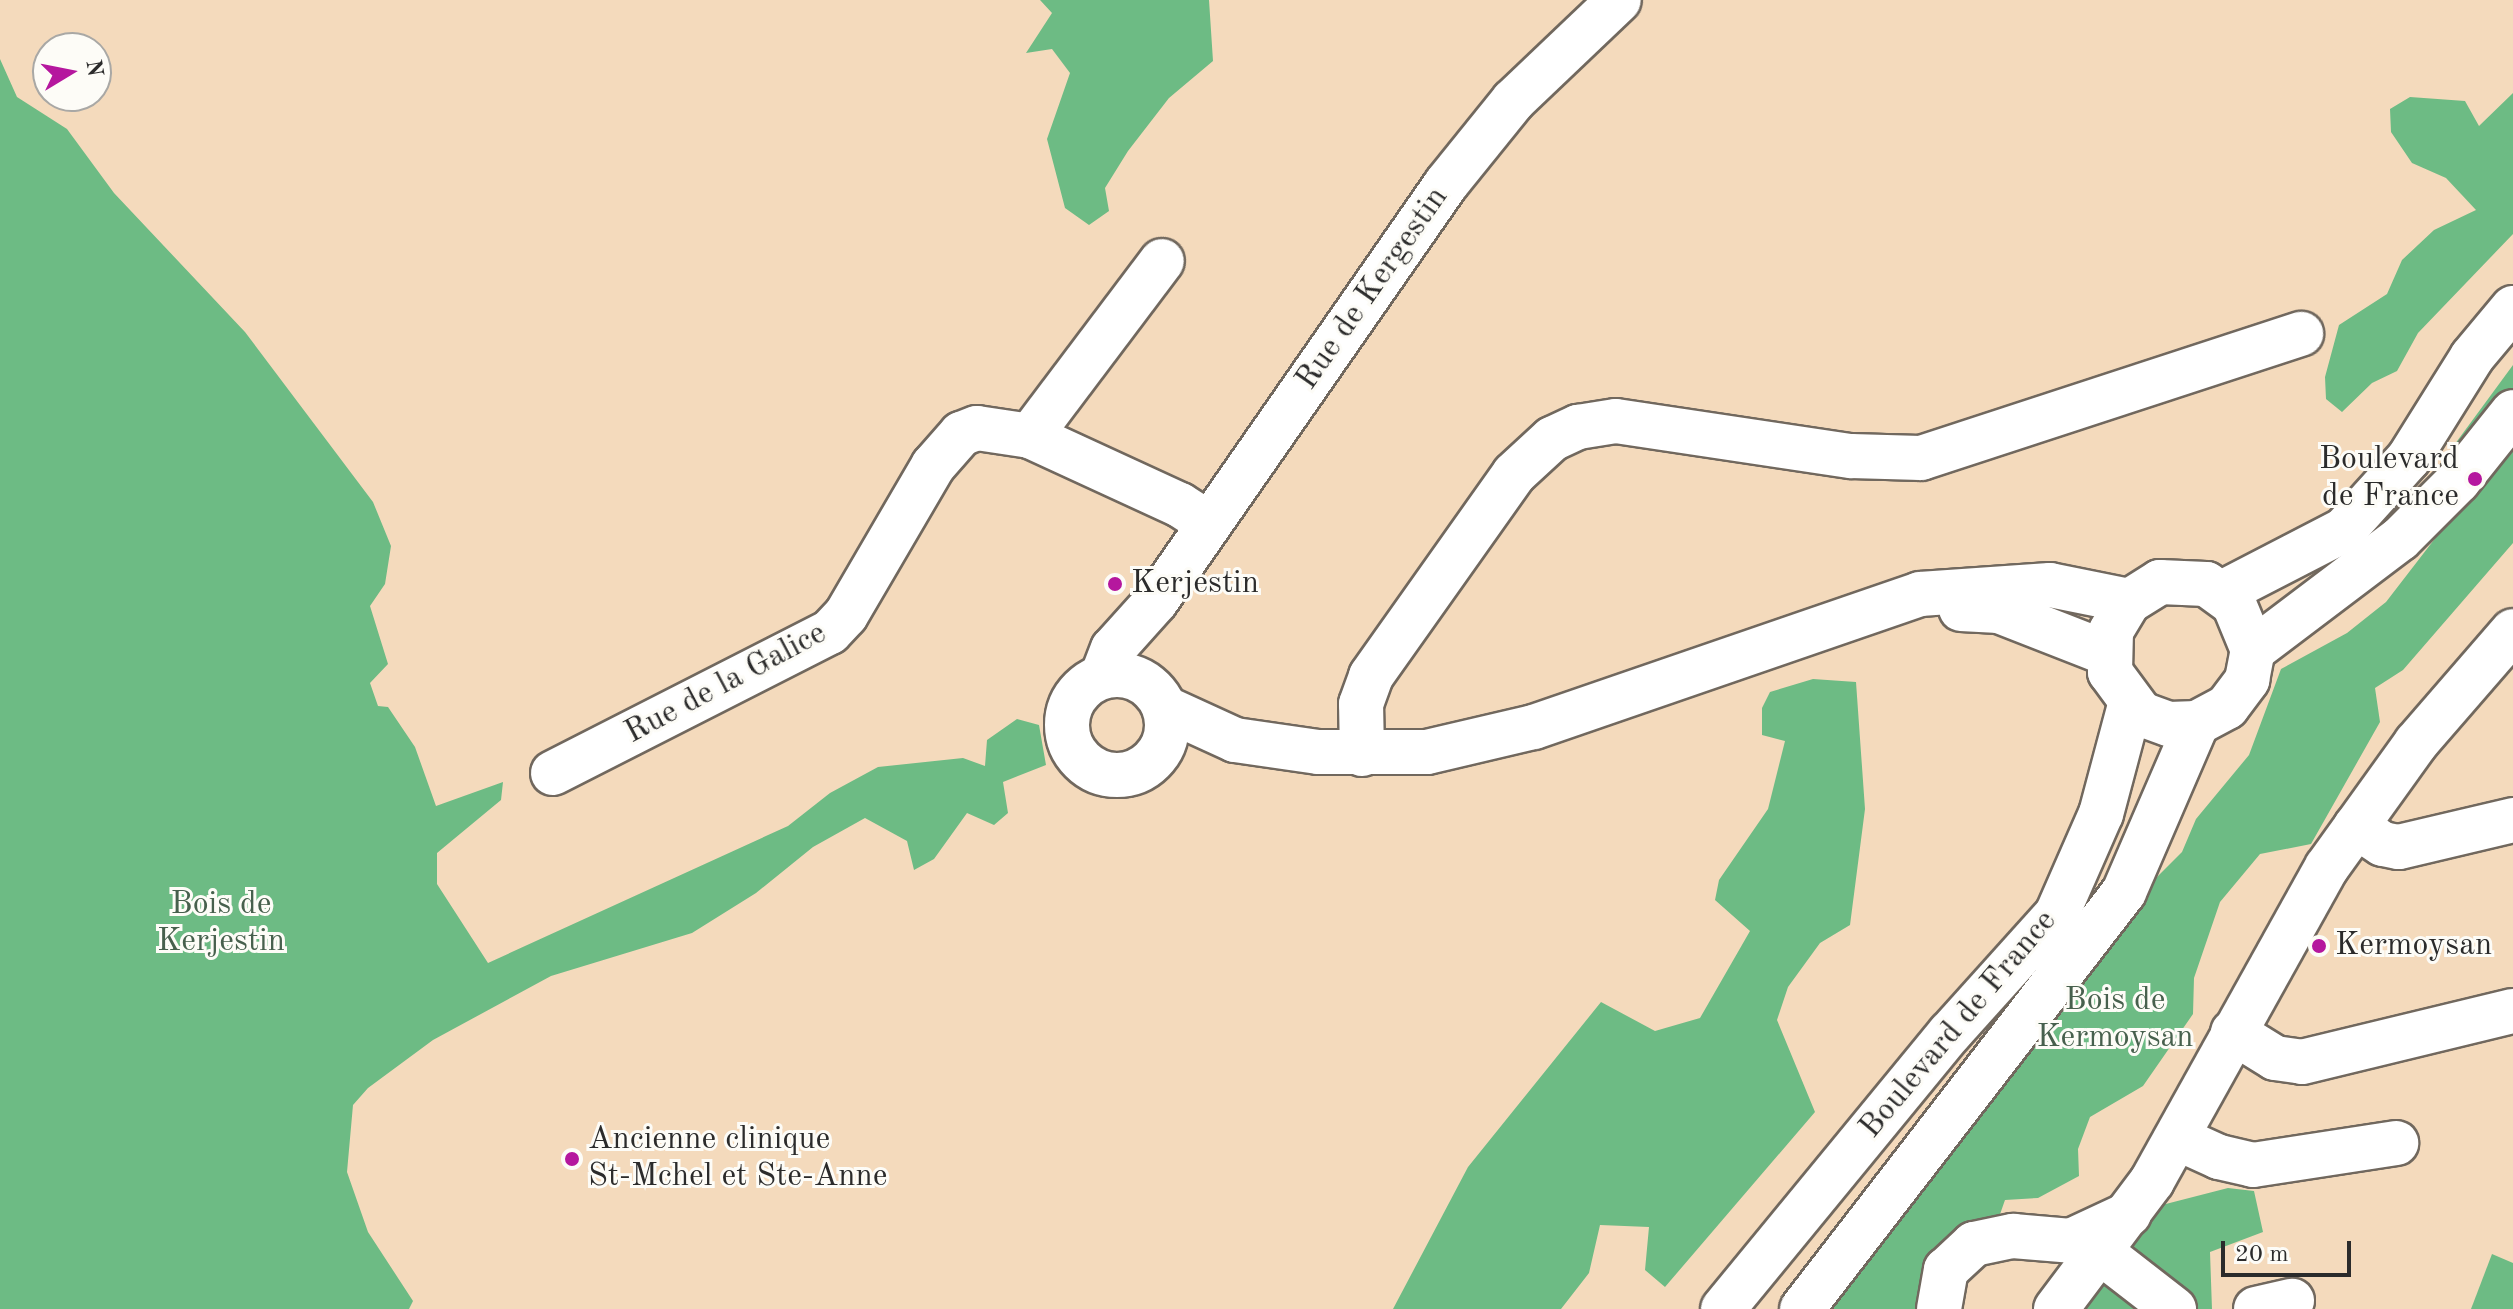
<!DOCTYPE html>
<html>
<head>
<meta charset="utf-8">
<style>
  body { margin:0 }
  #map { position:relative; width:2513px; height:1309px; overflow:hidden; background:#f4dabc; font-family:"Old Standard TT",serif }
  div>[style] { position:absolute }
  .forest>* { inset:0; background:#6dbb84 }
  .roads { filter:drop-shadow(2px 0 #71685e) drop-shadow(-2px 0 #71685e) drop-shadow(0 2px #71685e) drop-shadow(0 -2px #71685e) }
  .minor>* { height:44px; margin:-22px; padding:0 22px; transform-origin:22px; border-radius:22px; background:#fff }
  .minor>.ring { margin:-22px; padding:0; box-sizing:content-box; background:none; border:44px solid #fff; border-radius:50% }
  .major>* { height:44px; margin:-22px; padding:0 22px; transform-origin:22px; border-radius:22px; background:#fff }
  .dots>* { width:22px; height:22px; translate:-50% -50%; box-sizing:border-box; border:4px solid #fdfcf7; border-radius:50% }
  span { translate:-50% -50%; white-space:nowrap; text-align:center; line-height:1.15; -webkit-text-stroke:6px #fdfcf7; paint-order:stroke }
  .street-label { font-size:32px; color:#2b2b2b }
  .poi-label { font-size:32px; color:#2b2b2b }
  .right { translate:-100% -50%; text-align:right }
  .left { translate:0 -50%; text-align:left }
  .park-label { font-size:32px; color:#47604d }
  .north { position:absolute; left:32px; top:32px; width:80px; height:80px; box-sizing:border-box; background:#fdfcf7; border:2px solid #a9a8a5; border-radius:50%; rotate:80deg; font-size:22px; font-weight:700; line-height:32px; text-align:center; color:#2b2b2b }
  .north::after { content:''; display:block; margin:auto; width:28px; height:36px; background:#b5179e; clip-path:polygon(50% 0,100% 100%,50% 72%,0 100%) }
  .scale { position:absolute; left:2221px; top:1241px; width:130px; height:36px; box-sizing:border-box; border:4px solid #2b2b2b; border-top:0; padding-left:10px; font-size:24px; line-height:28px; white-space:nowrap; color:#2b2b2b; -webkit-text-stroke:6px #fdfcf7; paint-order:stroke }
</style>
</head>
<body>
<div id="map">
  <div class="forest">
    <div style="clip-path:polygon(1040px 0,1209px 0,1213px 61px,1169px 98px,1128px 151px,1105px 188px,1109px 211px,1089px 225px,1065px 208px,1047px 139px,1070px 73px,1052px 49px,1026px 53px,1052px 13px)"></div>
    <div style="clip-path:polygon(0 59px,17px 97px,67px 129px,114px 193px,245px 332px,373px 502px,391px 546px,385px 584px,370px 606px,388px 664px,370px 683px,378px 706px,388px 707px,415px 747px,436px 806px,503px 782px,501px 800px,437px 853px,437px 884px,488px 963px,788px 826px,830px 793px,878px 767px,963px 758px,985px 766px,987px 740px,1017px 719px,1039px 725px,1046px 765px,1003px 782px,1008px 813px,994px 825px,967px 813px,934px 859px,914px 870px,907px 841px,865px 818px,813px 847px,756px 893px,692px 933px,551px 976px,433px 1040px,368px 1088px,353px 1105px,347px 1172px,368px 1232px,413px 1301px,409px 1309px,0 1309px)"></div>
    <div style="clip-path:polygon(2513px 93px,2513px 234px,2418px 333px,2397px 371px,2372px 383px,2342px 412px,2326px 399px,2325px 377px,2339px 325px,2387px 294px,2402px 260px,2434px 230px,2476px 210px,2446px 178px,2412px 163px,2391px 132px,2390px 109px,2410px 97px,2465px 101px,2479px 126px)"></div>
    <div style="clip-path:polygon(2513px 365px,2513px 543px,2403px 670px,2375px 688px,2380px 722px,2311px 844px,2260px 854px,2220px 902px,2194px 978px,2193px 1014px,2143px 1086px,2090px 1117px,2078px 1149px,2079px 1176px,2038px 1198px,2005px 1200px,1992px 1237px,1922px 1309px,1811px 1309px,1932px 1155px,1950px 1153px,1977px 1121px,1972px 1099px,2128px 906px,2182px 852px,2196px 819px,2249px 755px,2281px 669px,2347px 633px,2386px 602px,2440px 532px,2405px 512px)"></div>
    <div style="clip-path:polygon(1813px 679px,1856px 682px,1865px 809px,1850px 925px,1820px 943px,1788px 987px,1777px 1020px,1815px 1112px,1665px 1287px,1645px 1270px,1649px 1227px,1600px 1225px,1589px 1273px,1561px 1309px,1393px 1309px,1468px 1167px,1601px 1002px,1655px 1031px,1700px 1018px,1750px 931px,1715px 900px,1719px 880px,1768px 809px,1785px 741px,1762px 735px,1762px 708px,1770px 692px)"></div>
    <div style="clip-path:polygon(2228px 1188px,2254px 1191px,2263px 1232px,2210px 1252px,2212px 1309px,2058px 1309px,2158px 1206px)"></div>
    <div style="clip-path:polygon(2492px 1254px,2513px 1263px,2513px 1309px,2471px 1309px)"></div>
  </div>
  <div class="roads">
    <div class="minor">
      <div style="left:1030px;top:436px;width:219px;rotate:-53deg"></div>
      <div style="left:1961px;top:609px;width:38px;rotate:3deg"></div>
      <div style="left:1999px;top:611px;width:116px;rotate:21.3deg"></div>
      <div class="ring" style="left:1067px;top:675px;width:56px;height:56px"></div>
      <div style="left:1102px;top:677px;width:30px;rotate:-69deg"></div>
      <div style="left:1113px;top:649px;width:64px;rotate:-48.1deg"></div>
      <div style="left:1156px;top:601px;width:508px;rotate:-55.18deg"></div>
      <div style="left:1446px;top:184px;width:107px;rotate:-51.1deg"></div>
      <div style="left:1513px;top:101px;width:146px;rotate:-43.6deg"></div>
      <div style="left:1165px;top:708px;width:77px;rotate:24.6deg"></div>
      <div style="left:1235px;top:740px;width:84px;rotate:8.2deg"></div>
      <div style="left:1318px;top:752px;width:109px"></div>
      <div style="left:1427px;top:752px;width:110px;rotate:-13.2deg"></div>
      <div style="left:1534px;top:727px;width:408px;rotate:-19deg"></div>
      <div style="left:1920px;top:594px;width:130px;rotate:-4deg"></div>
      <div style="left:2050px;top:585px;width:81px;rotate:11.4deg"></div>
      <div style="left:1362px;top:754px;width:50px;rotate:-91.1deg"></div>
      <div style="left:1361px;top:704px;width:30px;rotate:-70deg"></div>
      <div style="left:1371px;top:676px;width:247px;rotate:-54.7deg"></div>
      <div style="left:1514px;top:474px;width:52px;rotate:-42.6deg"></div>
      <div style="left:1552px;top:439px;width:29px;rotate:-25deg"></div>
      <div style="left:1578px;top:427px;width:38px;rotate:-9deg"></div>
      <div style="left:1616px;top:421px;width:238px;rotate:8.5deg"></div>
      <div style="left:1851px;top:456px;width:70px;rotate:1.6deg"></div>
      <div style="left:1921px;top:458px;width:400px;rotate:-18.1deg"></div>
      <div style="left:553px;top:773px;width:311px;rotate:-27deg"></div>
      <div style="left:830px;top:632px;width:23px;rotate:-47deg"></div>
      <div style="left:846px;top:615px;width:173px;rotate:-59.7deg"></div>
      <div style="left:933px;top:466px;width:43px;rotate:-48.8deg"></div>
      <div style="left:961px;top:434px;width:17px;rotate:-21deg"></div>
      <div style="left:977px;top:428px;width:54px;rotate:8.6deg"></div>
      <div style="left:1030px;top:436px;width:165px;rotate:24.7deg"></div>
      <div style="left:1180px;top:505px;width:35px;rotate:33deg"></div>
      <div style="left:2356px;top:826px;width:32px;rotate:34deg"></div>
      <div style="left:2383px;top:844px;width:16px;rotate:11deg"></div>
      <div style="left:2399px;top:847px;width:117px;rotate:-13.3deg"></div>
      <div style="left:2233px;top:1032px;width:49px;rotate:31.8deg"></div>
      <div style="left:2275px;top:1058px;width:27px;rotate:8deg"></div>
      <div style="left:2302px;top:1062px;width:217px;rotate:-13.6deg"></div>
      <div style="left:2177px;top:1138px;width:46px;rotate:24.3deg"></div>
      <div style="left:2219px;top:1157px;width:35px;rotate:13deg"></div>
      <div style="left:2253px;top:1165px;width:145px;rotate:-8.7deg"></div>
      <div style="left:2103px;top:1254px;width:90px;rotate:37.8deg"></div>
      <div style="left:1939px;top:1309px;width:40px;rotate:-80deg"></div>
      <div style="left:1946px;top:1270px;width:38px;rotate:-43deg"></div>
      <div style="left:1974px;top:1244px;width:40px;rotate:-12deg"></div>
      <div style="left:2013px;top:1236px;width:58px;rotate:4.9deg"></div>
      <div style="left:2071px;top:1241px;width:64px;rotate:-25deg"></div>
      <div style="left:2056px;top:1309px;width:160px;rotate:-53.1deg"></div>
      <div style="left:2152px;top:1181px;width:359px;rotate:-60.9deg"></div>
      <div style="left:2327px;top:867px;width:153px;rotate:-54.3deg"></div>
      <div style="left:2416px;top:743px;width:148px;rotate:-49.1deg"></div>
      <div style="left:2256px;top:1309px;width:37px;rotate:-13deg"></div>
    </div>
    <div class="major">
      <div style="left:2222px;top:593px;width:137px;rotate:-27.3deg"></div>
      <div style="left:2344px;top:530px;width:97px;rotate:-47.9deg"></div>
      <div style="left:2409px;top:458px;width:119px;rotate:-58deg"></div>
      <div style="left:2472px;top:357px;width:64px;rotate:-50.1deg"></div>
      <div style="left:2253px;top:650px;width:184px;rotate:-37.1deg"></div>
      <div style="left:2400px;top:539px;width:82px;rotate:-45deg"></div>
      <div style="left:2458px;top:481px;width:88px;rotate:-51.4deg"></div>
      <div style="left:1723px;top:1309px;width:357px;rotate:-50.6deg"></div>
      <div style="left:1950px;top:1033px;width:160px;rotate:-48deg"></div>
      <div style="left:2057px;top:914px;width:109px;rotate:-66.3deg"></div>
      <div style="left:2101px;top:814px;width:113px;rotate:-75.1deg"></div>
      <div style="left:1802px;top:1309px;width:527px;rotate:-52.33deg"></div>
      <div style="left:2124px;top:892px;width:184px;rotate:-66.6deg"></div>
      <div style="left:2197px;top:723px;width:34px;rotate:-28deg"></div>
      <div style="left:2227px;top:707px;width:34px;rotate:-53deg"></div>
      <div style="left:2247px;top:680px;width:31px;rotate:-79deg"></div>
      <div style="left:2253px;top:650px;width:50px;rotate:-112.4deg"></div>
      <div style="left:2234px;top:604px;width:34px;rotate:-144deg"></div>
      <div style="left:2206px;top:584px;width:46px;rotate:-177.5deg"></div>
      <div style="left:2160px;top:582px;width:36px;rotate:148deg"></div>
      <div style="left:2129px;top:601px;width:35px;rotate:121deg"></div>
      <div style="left:2111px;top:631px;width:41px;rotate:91.4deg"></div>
      <div style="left:2110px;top:672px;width:52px;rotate:53.6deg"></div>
      <div style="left:2141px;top:714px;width:30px;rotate:20deg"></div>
      <div style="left:2169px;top:724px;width:28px;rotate:-2deg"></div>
    </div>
  </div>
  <div class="dots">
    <div style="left:2475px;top:479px;background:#b5179e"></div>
    <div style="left:1115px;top:584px;background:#b5179e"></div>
    <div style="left:2319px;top:946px;background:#b5179e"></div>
    <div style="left:572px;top:1159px;background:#b5179e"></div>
  </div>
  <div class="street-label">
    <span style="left:1373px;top:289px;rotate:-55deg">Rue de Kergestin</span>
    <span style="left:726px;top:684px;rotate:-28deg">Rue de la Galice</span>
    <span style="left:1959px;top:1025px;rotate:-50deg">Boulevard de France</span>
  </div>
  <div class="poi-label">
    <span class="right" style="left:2459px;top:479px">Boulevard<br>de France</span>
    <span class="left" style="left:1131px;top:584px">Kerjestin</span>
    <span class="left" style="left:2335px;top:946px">Kermoysan</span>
    <span class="left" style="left:588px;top:1159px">Ancienne clinique<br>St-Mchel et Ste-Anne</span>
  </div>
  <div class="park-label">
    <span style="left:221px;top:924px">Bois de<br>Kerjestin</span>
    <span style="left:2115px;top:1020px">Bois de<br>Kermoysan</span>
  </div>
  <div class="north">N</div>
  <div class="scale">20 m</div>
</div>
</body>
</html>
